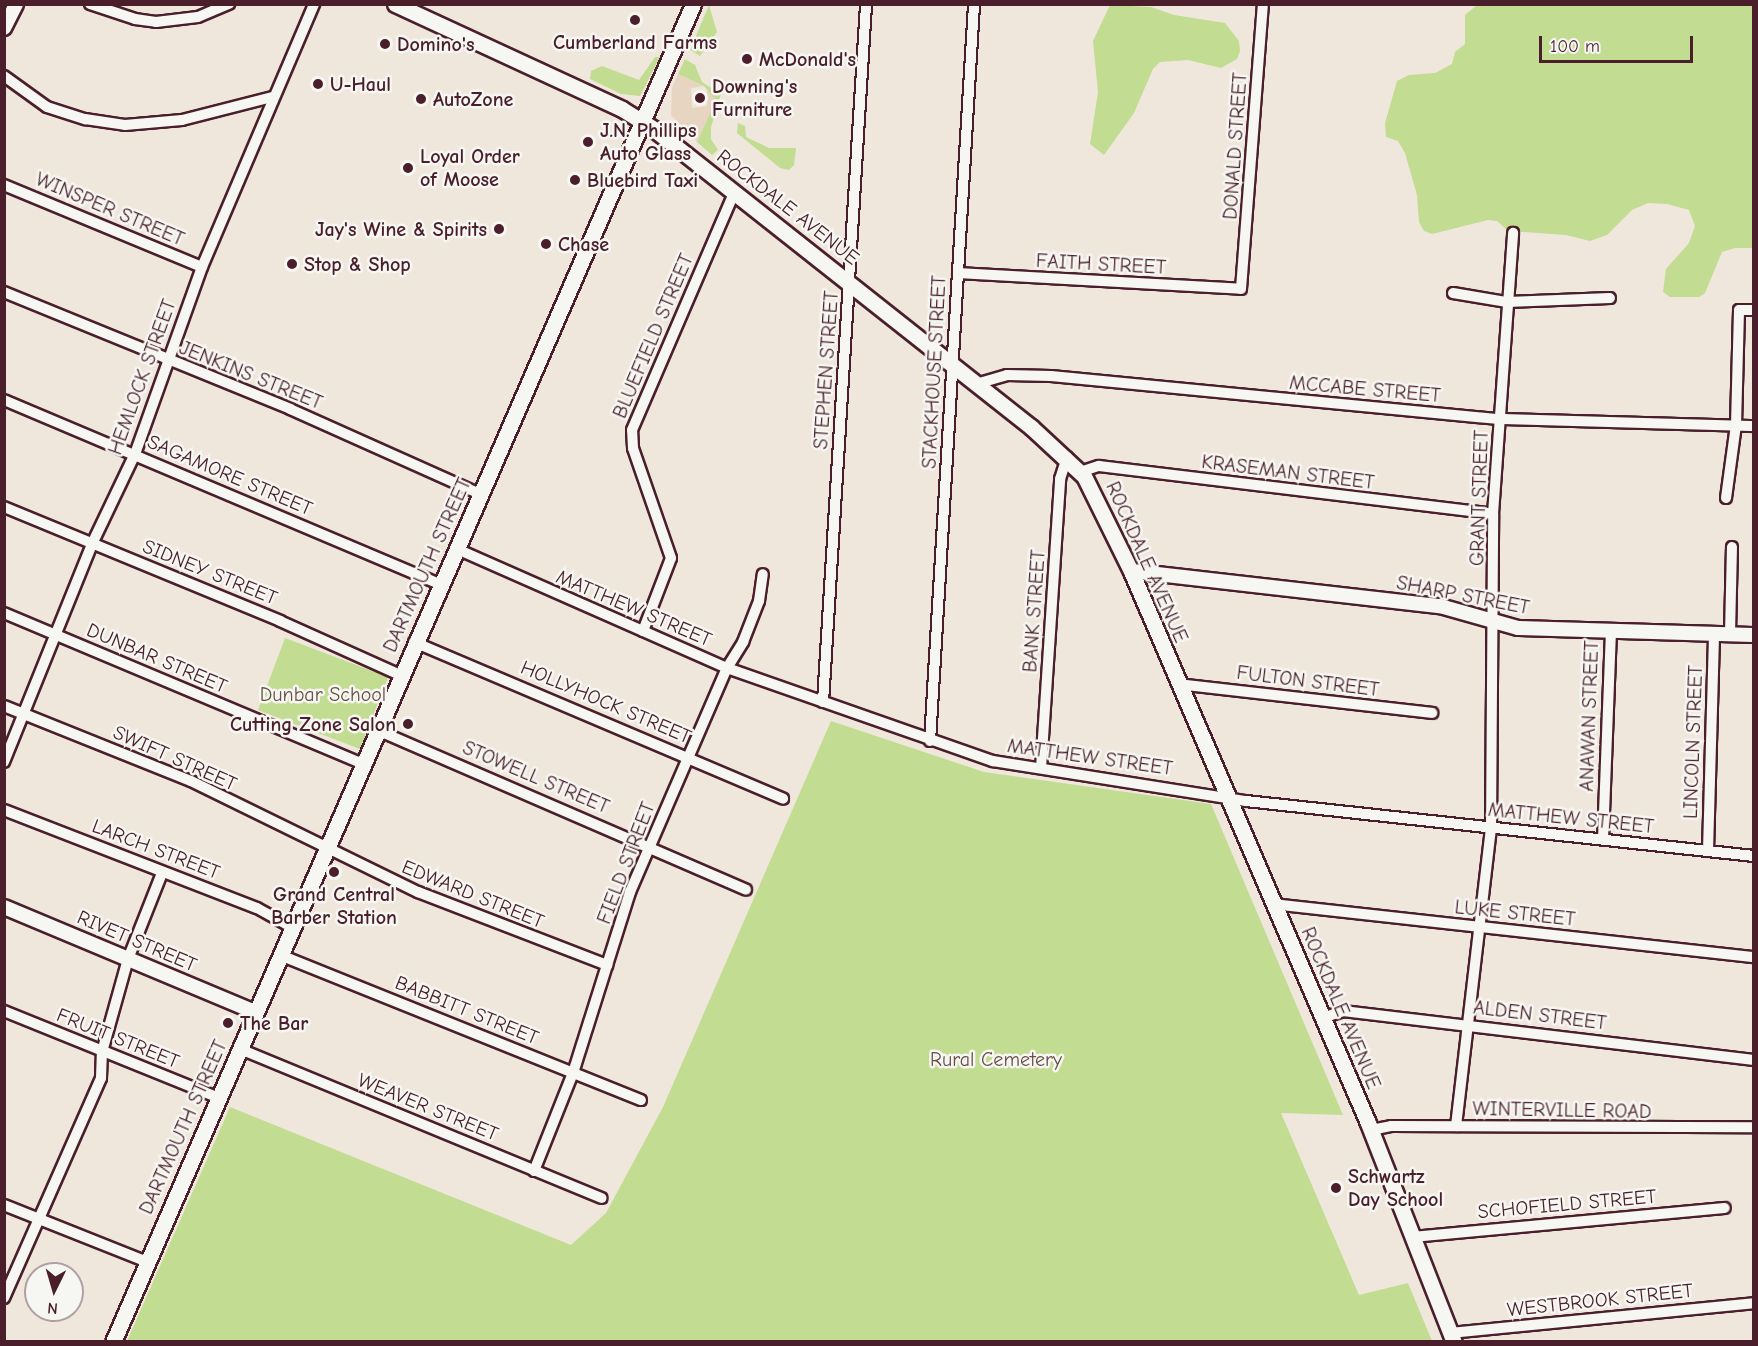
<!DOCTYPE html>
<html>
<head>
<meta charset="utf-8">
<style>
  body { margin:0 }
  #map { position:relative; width:1758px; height:1346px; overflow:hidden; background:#efe7dc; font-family:"Comic Neue",sans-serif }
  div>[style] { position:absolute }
  .built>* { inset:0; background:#e7d5c2 }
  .green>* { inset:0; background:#c2dc92 }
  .roads { filter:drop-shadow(2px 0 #4a1f2b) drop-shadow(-2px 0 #4a1f2b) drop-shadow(0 2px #4a1f2b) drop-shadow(0 -2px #4a1f2b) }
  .minor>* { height:10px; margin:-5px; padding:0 5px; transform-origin:5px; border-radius:5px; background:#f6f6f2 }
  .tertiary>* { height:14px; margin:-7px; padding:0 7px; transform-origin:7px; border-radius:7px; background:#f6f6f2 }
  .secondary>* { height:15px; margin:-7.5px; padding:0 7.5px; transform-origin:7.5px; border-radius:7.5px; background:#f6f6f2 }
  .dots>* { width:16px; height:16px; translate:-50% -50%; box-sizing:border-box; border:3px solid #f6f6f2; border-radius:50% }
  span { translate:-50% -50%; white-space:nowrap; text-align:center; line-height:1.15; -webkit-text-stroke:5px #f6f6f2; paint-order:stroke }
  .poi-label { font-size:20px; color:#4a1f2b; font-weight:700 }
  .left { translate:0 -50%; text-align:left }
  .right { translate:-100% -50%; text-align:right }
  .street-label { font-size:20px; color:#4a1f2b }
  .park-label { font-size:20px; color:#684e45 }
  .frame { position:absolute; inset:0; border:6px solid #4a1f2b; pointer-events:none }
  .north { position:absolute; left:24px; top:1262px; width:60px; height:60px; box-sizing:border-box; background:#f6f6f2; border:2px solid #b1a0a2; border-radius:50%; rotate:185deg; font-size:16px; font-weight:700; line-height:24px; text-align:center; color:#4a1f2b }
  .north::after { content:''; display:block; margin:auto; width:21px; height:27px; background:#4a1f2b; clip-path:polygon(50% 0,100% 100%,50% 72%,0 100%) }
  .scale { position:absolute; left:1539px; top:36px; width:154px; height:27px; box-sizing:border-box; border:3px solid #4a1f2b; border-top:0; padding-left:8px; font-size:18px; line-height:21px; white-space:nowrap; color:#4a1f2b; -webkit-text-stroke:4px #f6f6f2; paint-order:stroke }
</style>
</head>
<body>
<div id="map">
  <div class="built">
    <div style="clip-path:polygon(678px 74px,704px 86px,691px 88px,692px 108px,707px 106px,707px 88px,716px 100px,697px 142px,671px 115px,672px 88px)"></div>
  </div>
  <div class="green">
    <div style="clip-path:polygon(709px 5px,717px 32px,700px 56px,690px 50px)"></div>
    <div style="clip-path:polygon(1110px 5px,1151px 7px,1174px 15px,1225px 23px,1239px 41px,1240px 51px,1237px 59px,1221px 68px,1188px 60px,1160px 62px,1153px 69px,1134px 113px,1104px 155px,1090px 144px,1098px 92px,1093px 41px)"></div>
    <div style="clip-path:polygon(1477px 5px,1753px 5px,1753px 248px,1735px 248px,1722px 252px,1705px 293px,1699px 297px,1670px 297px,1663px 292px,1666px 269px,1689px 243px,1695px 226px,1689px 210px,1667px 204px,1648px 203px,1632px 210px,1607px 235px,1590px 241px,1566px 235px,1508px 231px,1497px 221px,1488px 220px,1432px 234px,1424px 231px,1419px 222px,1417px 195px,1405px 153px,1398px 141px,1386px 137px,1385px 123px,1397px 81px,1409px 75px,1435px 73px,1452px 64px,1455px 52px,1465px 44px,1465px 15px)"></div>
    <div style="clip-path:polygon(655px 57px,660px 57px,640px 96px,621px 94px,590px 79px,591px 71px,602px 66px,639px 80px)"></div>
    <div style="clip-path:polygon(685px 59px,695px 65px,702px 82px,721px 94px,711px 127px,711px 139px,718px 150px,712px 155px,697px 142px,716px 100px,704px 86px,678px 74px)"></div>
    <div style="clip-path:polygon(738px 123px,745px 126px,746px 137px,769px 148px,796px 148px,794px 165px,789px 170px,780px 168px,737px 133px)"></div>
    <div style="clip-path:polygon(285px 638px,388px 677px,360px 749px,258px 710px)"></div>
    <div style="clip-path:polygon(831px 721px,984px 772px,1211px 804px,1343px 1115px,1281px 1113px,1359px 1295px,1408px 1283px,1432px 1341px,127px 1341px,230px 1107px,571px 1245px,606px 1213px,663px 1107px)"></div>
  </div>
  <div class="roads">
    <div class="minor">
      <div style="left:90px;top:4px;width:47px;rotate:18.4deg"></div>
      <div style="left:135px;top:19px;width:21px;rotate:8deg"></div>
      <div style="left:156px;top:22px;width:42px;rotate:-6.8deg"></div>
      <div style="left:198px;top:17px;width:34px;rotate:-23deg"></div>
      <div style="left:4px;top:76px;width:53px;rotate:35.8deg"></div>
      <div style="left:47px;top:107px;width:40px;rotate:18deg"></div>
      <div style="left:85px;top:119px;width:40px;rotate:8.5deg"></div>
      <div style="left:125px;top:125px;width:57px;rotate:-5deg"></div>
      <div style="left:182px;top:120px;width:93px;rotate:-14.3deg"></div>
      <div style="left:4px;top:185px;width:214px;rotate:22.5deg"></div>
      <div style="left:958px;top:273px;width:283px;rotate:3.2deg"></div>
      <div style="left:1241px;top:289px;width:286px;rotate:-85.6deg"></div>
      <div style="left:4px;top:292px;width:309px;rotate:22.2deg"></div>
      <div style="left:290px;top:409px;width:210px;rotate:24.1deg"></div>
      <div style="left:1453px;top:293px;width:55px;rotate:9.5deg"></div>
      <div style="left:1507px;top:302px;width:103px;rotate:-2.2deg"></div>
      <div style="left:976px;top:384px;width:32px;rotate:-16deg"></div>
      <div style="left:1007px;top:375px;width:44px;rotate:1.3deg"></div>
      <div style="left:1051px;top:376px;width:450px;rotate:5.5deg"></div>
      <div style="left:1499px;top:419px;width:255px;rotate:1.6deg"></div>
      <div style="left:4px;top:400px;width:473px;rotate:22.9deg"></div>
      <div style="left:1080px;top:472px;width:20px;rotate:-18deg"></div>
      <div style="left:1099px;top:466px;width:397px;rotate:6.9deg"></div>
      <div style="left:1726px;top:498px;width:74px;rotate:-82.2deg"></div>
      <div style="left:1736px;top:425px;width:115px;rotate:-88.5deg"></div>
      <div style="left:1739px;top:310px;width:15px"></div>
      <div style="left:4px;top:507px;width:299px;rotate:22.4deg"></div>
      <div style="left:280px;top:621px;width:132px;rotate:24.2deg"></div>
      <div style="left:457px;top:549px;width:295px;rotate:23.8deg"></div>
      <div style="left:727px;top:668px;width:282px;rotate:19.3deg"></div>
      <div style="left:993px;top:761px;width:256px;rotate:9deg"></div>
      <div style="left:1246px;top:801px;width:511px;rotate:6.18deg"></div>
      <div style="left:4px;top:613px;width:389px;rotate:22.8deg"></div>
      <div style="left:643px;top:631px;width:78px;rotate:-69deg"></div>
      <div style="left:671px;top:558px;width:116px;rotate:-109.1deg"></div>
      <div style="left:633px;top:448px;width:18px;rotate:-93deg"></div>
      <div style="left:632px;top:430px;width:258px;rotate:-66.7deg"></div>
      <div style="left:1730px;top:634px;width:87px;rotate:-88.7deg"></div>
      <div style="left:414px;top:642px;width:401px;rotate:23deg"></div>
      <div style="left:1178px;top:684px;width:256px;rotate:6.5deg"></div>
      <div style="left:823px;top:702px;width:699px;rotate:-86.47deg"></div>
      <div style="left:4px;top:706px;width:201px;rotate:21.9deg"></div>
      <div style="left:191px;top:781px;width:253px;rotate:26.1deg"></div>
      <div style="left:418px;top:892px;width:203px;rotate:21.1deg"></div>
      <div style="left:377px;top:730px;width:402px;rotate:23.4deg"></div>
      <div style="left:930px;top:741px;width:738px;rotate:-86.58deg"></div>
      <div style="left:4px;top:762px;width:235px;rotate:-68deg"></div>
      <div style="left:92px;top:544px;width:100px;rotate:-64.5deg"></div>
      <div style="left:135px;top:454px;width:199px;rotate:-70.3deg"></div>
      <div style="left:202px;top:267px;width:286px;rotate:-66.9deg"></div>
      <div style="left:1041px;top:768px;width:290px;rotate:-86.2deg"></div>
      <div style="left:1060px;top:479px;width:23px;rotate:-72deg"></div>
      <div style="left:4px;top:810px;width:271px;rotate:21.2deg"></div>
      <div style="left:257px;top:908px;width:39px;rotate:29deg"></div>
      <div style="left:1603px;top:839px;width:208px;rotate:-87.8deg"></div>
      <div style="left:1708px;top:851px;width:217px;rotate:-88.4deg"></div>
      <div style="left:1273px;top:904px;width:484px;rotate:6.3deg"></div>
      <div style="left:280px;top:955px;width:389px;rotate:21.9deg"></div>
      <div style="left:4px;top:1011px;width:232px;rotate:22deg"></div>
      <div style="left:1322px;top:1018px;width:22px;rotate:-18deg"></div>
      <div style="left:1343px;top:1011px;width:414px;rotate:6.8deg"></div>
      <div style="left:240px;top:1049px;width:391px;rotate:22.4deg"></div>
      <div style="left:1456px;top:1126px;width:299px;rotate:-83.3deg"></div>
      <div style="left:1491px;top:829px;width:315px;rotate:-89.6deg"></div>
      <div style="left:1493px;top:514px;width:282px;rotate:-85.9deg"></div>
      <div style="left:1371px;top:1130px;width:20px;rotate:-11deg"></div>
      <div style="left:1391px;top:1126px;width:363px;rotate:0.2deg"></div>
      <div style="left:534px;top:1171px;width:105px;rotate:-68.3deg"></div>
      <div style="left:573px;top:1073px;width:190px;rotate:-72.5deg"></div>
      <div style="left:630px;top:892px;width:244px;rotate:-66.6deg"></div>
      <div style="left:727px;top:668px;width:31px;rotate:-58deg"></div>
      <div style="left:743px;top:642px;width:44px;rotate:-68.7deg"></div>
      <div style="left:759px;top:601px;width:27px;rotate:-82deg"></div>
      <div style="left:4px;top:1205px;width:154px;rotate:21.7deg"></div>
      <div style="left:1412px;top:1237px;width:314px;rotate:-5.3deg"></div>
      <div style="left:4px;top:1298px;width:240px;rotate:-66.2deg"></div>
      <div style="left:101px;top:1078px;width:26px;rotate:-88deg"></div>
      <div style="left:102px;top:1052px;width:97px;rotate:-74.4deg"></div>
      <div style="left:128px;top:959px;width:92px;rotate:-68.4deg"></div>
      <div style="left:1450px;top:1333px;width:305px;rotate:-5.6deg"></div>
    </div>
    <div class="tertiary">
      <div style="left:4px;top:28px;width:27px;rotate:-63deg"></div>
      <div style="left:1131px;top:571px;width:311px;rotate:6.5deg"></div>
      <div style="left:1440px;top:606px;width:81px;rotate:15.8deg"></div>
      <div style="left:1518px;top:628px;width:236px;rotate:1.7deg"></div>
      <div style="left:4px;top:907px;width:272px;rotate:22.7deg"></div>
    </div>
    <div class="secondary">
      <div style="left:395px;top:4px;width:250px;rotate:24.8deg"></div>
      <div style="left:622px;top:109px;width:39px;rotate:32deg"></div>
      <div style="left:655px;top:130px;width:479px;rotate:38.3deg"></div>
      <div style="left:1031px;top:427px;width:72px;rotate:42.8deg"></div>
      <div style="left:1084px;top:476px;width:106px;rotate:63.7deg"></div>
      <div style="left:1131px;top:571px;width:601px;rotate:66.76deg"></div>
      <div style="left:1368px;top:1123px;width:235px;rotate:68.6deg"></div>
      <div style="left:113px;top:1342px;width:1458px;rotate:-66.56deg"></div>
    </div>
  </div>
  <div class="dots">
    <div style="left:635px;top:20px;background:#4a1f2b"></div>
    <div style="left:385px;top:44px;background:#4a1f2b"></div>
    <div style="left:747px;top:59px;background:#4a1f2b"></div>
    <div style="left:318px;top:84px;background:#4a1f2b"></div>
    <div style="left:700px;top:98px;background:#4a1f2b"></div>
    <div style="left:421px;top:99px;background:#4a1f2b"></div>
    <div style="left:588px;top:142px;background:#4a1f2b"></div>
    <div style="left:408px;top:168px;background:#4a1f2b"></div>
    <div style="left:575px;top:180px;background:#4a1f2b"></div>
    <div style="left:499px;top:229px;background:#4a1f2b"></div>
    <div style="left:546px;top:244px;background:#4a1f2b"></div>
    <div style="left:292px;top:264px;background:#4a1f2b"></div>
    <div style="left:408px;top:724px;background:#4a1f2b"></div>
    <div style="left:334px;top:872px;background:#4a1f2b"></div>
    <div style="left:228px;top:1023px;background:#4a1f2b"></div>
    <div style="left:1336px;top:1188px;background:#4a1f2b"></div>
  </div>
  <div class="poi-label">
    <span style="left:635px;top:42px">Cumberland Farms</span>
    <span class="left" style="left:397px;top:44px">Domino's</span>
    <span class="left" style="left:759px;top:59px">McDonald's</span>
    <span class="left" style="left:330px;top:84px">U-Haul</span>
    <span class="left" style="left:712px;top:98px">Downing's<br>Furniture</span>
    <span class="left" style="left:433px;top:99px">AutoZone</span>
    <span class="left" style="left:600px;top:142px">J.N. Phillips<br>Auto Glass</span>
    <span class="left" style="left:420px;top:168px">Loyal Order<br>of Moose</span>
    <span class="left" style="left:587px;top:180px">Bluebird Taxi</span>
    <span class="right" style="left:487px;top:229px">Jay's Wine &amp; Spirits</span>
    <span class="left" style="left:558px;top:244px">Chase</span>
    <span class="left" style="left:304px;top:264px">Stop &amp; Shop</span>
    <span class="right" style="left:396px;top:724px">Cutting Zone Salon</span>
    <span style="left:334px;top:906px">Grand Central<br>Barber Station</span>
    <span class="left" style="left:240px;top:1023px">The Bar</span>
    <span class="left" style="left:1348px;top:1188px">Schwartz<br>Day School</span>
  </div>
  <div class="street-label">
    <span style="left:1235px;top:146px;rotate:-86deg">DONALD STREET</span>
    <span style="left:788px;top:207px;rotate:38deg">ROCKDALE AVENUE</span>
    <span style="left:110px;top:209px;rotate:23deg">WINSPER STREET</span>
    <span style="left:1101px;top:264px;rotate:3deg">FAITH STREET</span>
    <span style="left:653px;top:336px;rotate:-67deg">BLUEFIELD STREET</span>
    <span style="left:826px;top:370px;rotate:-86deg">STEPHEN STREET</span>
    <span style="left:934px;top:372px;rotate:-87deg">STACKHOUSE STREET</span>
    <span style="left:251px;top:375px;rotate:22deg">JENKINS STREET</span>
    <span style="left:142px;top:377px;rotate:-70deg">HEMLOCK STREET</span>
    <span style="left:1365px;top:389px;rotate:5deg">MCCABE STREET</span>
    <span style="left:1288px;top:472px;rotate:7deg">KRASEMAN STREET</span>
    <span style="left:230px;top:475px;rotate:23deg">SAGAMORE STREET</span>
    <span style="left:1479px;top:498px;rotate:-88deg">GRANT STREET</span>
    <span style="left:1147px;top:562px;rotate:66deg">ROCKDALE AVENUE</span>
    <span style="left:427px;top:565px;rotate:-66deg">DARTMOUTH STREET</span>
    <span style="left:210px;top:572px;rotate:22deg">SIDNEY STREET</span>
    <span style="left:1463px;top:595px;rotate:11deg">SHARP STREET</span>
    <span style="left:634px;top:608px;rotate:23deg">MATTHEW STREET</span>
    <span style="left:1034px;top:611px;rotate:-86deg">BANK STREET</span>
    <span style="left:157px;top:658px;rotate:23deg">DUNBAR STREET</span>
    <span style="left:1308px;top:681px;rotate:7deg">FULTON STREET</span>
    <span style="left:606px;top:702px;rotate:23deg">HOLLYHOCK STREET</span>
    <span style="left:1589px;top:716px;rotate:-88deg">ANAWAN STREET</span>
    <span style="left:1693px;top:742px;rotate:-88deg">LINCOLN STREET</span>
    <span style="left:1090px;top:757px;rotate:8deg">MATTHEW STREET</span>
    <span style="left:175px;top:758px;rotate:24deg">SWIFT STREET</span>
    <span style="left:536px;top:777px;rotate:23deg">STOWELL STREET</span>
    <span style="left:1571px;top:818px;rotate:6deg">MATTHEW STREET</span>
    <span style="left:156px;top:849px;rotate:21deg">LARCH STREET</span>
    <span style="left:626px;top:863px;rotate:-69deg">FIELD STREET</span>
    <span style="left:473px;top:894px;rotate:22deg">EDWARD STREET</span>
    <span style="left:1515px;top:913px;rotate:6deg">LUKE STREET</span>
    <span style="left:137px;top:941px;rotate:23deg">RIVET STREET</span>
    <span style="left:1341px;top:1008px;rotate:67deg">ROCKDALE AVENUE</span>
    <span style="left:467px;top:1010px;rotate:22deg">BABBITT STREET</span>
    <span style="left:1540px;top:1015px;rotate:7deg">ALDEN STREET</span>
    <span style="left:118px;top:1038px;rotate:22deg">FRUIT STREET</span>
    <span style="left:428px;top:1107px;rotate:22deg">WEAVER STREET</span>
    <span style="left:1562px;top:1110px;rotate:1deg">WINTERVILLE ROAD</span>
    <span style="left:183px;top:1127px;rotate:-66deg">DARTMOUTH STREET</span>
    <span style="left:1567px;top:1204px;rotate:-5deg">SCHOFIELD STREET</span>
    <span style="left:1600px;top:1300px;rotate:-6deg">WESTBROOK STREET</span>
  </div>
  <div class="park-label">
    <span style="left:323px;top:694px">Dunbar School</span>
    <span style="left:996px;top:1059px">Rural Cemetery</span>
  </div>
  <div class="frame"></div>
  <div class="north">N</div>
  <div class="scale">100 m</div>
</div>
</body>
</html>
